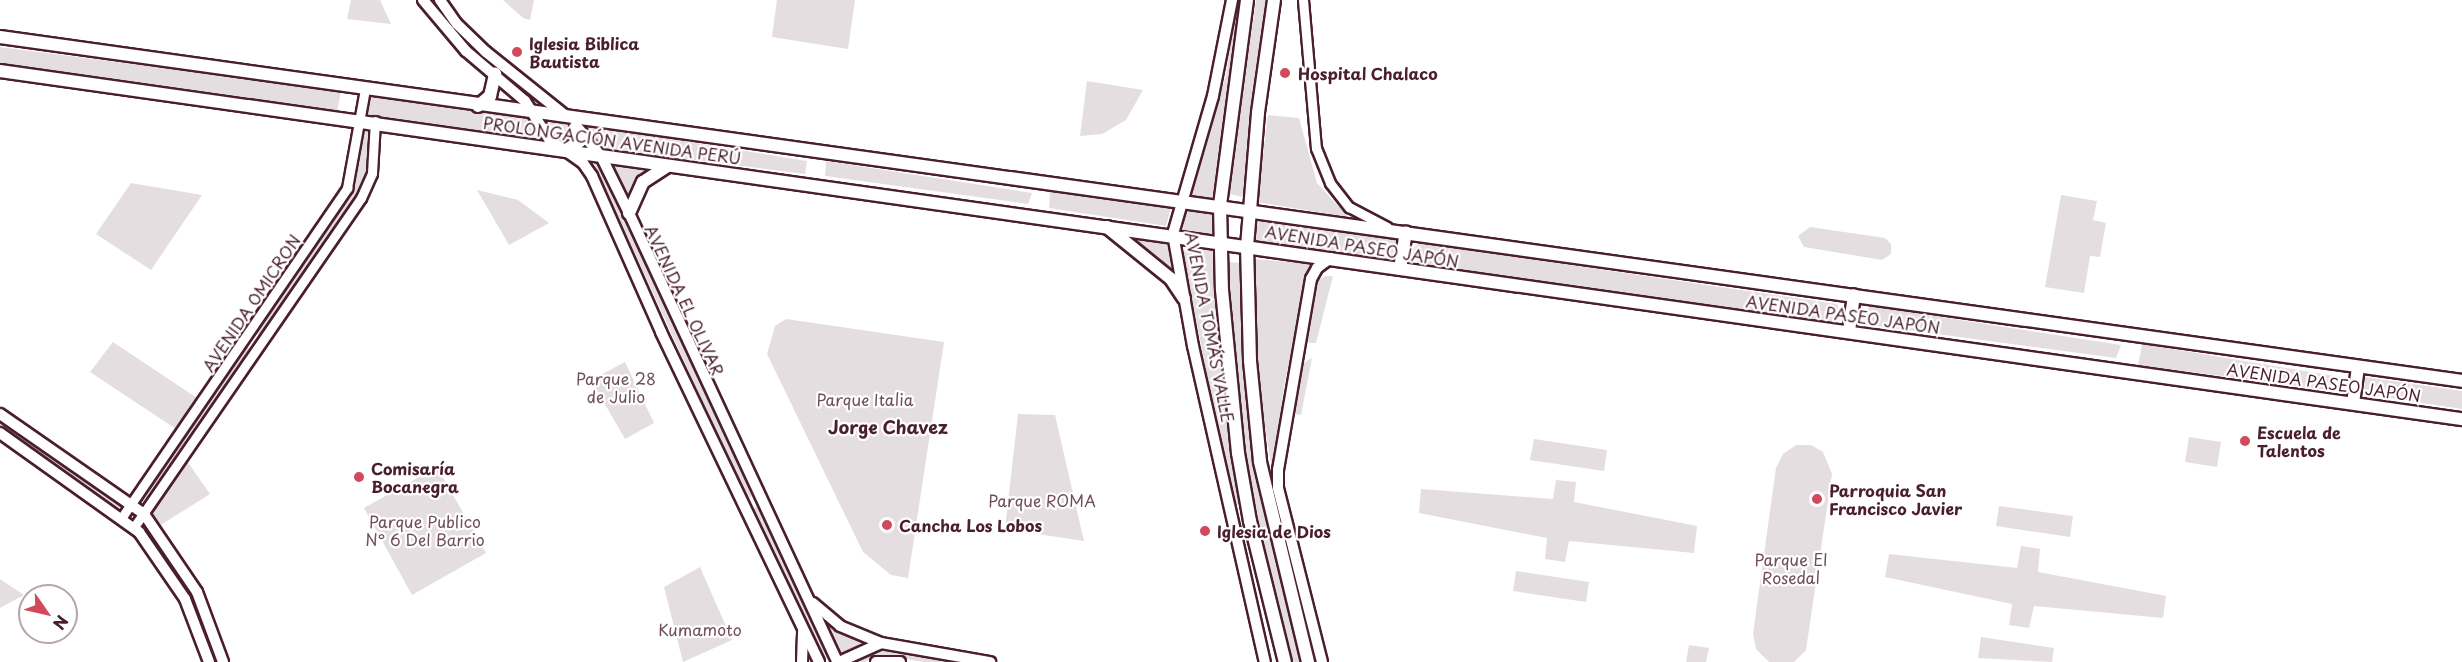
<!DOCTYPE html>
<html>
<head>
<meta charset="utf-8">
<style>
  body { margin:0 }
  #map { position:relative; width:2462px; height:662px; overflow:hidden; background:#fff; font-family:"Playpen Sans",sans-serif }
  div>[style] { position:absolute }
  .green>* { inset:0; background:#e5dee0 }
  .roads { filter:drop-shadow(2px 0 #4a1f2b) drop-shadow(-2px 0 #4a1f2b) drop-shadow(0 2px #4a1f2b) drop-shadow(0 -2px #4a1f2b) }
  .tertiary>* { height:9px; margin:-4.5px; padding:0 4.5px; transform-origin:4.5px; border-radius:4.5px; background:#fff }
  .secondary>* { height:10px; margin:-5px; padding:0 5px; transform-origin:5px; border-radius:5px; background:#fff }
  .primary>* { height:12px; margin:-6px; padding:0 6px; transform-origin:6px; border-radius:6px; background:#fff }
  .dots>* { width:16px; height:16px; translate:-50% -50%; box-sizing:border-box; border:3px solid #fff; border-radius:50% }
  span { translate:-50% -50%; white-space:nowrap; text-align:center; line-height:1.15; -webkit-text-stroke:4.5px #fff; paint-order:stroke }
  .poi-label { font-size:16px; color:#4a1f2b; font-weight:700 }
  .left { translate:0 -50%; text-align:left }
  .street-label { font-size:16px; color:#4a1f2b }
  .park-label { font-size:16px; color:#714f58 }
  .neighbourhood-label { font-size:18px; color:#4a1f2b; font-weight:700 }
  .north { position:absolute; left:18px; top:584px; width:60px; height:60px; box-sizing:border-box; background:#fff; border:2px solid #b7a5aa; border-radius:50%; rotate:124deg; font-size:16px; font-weight:700; line-height:24px; text-align:center; color:#4a1f2b }
  .north::after { content:''; display:block; margin:auto; width:21px; height:27px; background:#d1495b; clip-path:polygon(50% 0,100% 100%,50% 72%,0 100%) }
</style>
</head>
<body>
<div id="map">
  <div class="green">
    <div style="clip-path:polygon(351px 0,380px 0,391px 24px,347px 19px)"></div>
    <div style="clip-path:polygon(430px 0,436px 0,543px 102px,536px 106px,469px 46px)"></div>
    <div style="clip-path:polygon(503px 0,534px 0,530px 20px,523px 18px)"></div>
    <div style="clip-path:polygon(777px 0,855px 0,848px 49px,772px 37px)"></div>
    <div style="clip-path:polygon(1237px 0,1243px 0,1216px 199px,1188px 195px,1226px 75px)"></div>
    <div style="clip-path:polygon(1256px 0,1269px 0,1243px 197px,1229px 194px)"></div>
    <div style="clip-path:polygon(0 47px,341px 91px,337px 112px,0 63px)"></div>
    <div style="clip-path:polygon(1087px 81px,1143px 90px,1126px 120px,1102px 134px,1080px 136px)"></div>
    <div style="clip-path:polygon(370px 94px,527px 116px,536px 139px,366px 114px)"></div>
    <div style="clip-path:polygon(1268px 115px,1299px 118px,1317px 183px,1348px 217px,1257px 202px)"></div>
    <div style="clip-path:polygon(551px 121px,568px 125px,575px 137px,573px 144px,558px 142px,546px 128px)"></div>
    <div style="clip-path:polygon(585px 125px,807px 161px,805px 174px,602px 148px)"></div>
    <div style="clip-path:polygon(363px 127px,369px 128px,367px 173px,361px 192px,263px 338px,254px 332px,348px 195px,356px 179px)"></div>
    <div style="clip-path:polygon(592px 159px,597px 160px,752px 490px,751px 498px,745px 495px)"></div>
    <div style="clip-path:polygon(826px 161px,1032px 193px,1028px 204px,825px 176px)"></div>
    <div style="clip-path:polygon(610px 163px,649px 169px,631px 188px,630px 199px)"></div>
    <div style="clip-path:polygon(131px 183px,202px 195px,151px 270px,96px 234px)"></div>
    <div style="clip-path:polygon(477px 190px,518px 200px,549px 223px,509px 245px)"></div>
    <div style="clip-path:polygon(1050px 191px,1171px 208px,1166px 226px,1049px 208px)"></div>
    <div style="clip-path:polygon(2061px 195px,2097px 201px,2093px 220px,2106px 223px,2100px 257px,2090px 256px,2084px 293px,2045px 287px)"></div>
    <div style="clip-path:polygon(1185px 211px,1215px 214px,1212px 234px,1183px 230px)"></div>
    <div style="clip-path:polygon(1256px 221px,1403px 241px,1399px 261px,1252px 242px)"></div>
    <div style="clip-path:polygon(1810px 227px,1885px 238px,1891px 244px,1891px 254px,1882px 260px,1804px 247px,1798px 236px)"></div>
    <div style="clip-path:polygon(1126px 234px,1168px 241px,1179px 281px,1158px 260px)"></div>
    <div style="clip-path:polygon(1419px 243px,1837px 304px,1841px 317px,1833px 323px,1418px 264px,1412px 250px)"></div>
    <div style="clip-path:polygon(1182px 249px,1214px 250px,1224px 399px,1240px 504px,1233px 506px)"></div>
    <div style="clip-path:polygon(1253px 259px,1313px 264px,1307px 274px,1284px 386px,1272px 471px,1257px 375px)"></div>
    <div style="clip-path:polygon(1229px 262px,1240px 263px,1253px 448px,1302px 662px,1291px 662px,1244px 454px,1234px 379px)"></div>
    <div style="clip-path:polygon(1325px 276px,1333px 276px,1316px 343px,1310px 343px,1307px 340px,1318px 281px)"></div>
    <div style="clip-path:polygon(1870px 306px,2121px 345px,2116px 358px,1870px 325px,1861px 319px)"></div>
    <div style="clip-path:polygon(786px 319px,944px 342px,908px 578px,891px 575px,863px 552px,767px 354px,775px 326px)"></div>
    <div style="clip-path:polygon(113px 342px,197px 398px,176px 429px,90px 372px)"></div>
    <div style="clip-path:polygon(2142px 344px,2347px 378px,2343px 392px,2138px 365px)"></div>
    <div style="clip-path:polygon(247px 347px,253px 350px,147px 505px,140px 501px)"></div>
    <div style="clip-path:polygon(1312px 358px,1301px 415px,1294px 414px,1303px 363px)"></div>
    <div style="clip-path:polygon(625px 362px,654px 423px,625px 439px,591px 380px)"></div>
    <div style="clip-path:polygon(2365px 377px,2462px 391px,2462px 409px,2364px 394px)"></div>
    <div style="clip-path:polygon(1018px 414px,1055px 415px,1084px 541px,1005px 529px)"></div>
    <div style="clip-path:polygon(0 418px,122px 504px,118px 510px,0 430px)"></div>
    <div style="clip-path:polygon(2189px 437px,2221px 442px,2217px 467px,2185px 462px)"></div>
    <div style="clip-path:polygon(1534px 439px,1607px 450px,1604px 471px,1530px 460px)"></div>
    <div style="clip-path:polygon(1796px 445px,1811px 445px,1823px 452px,1832px 474px,1806px 650px,1794px 662px,1769px 662px,1756px 649px,1753px 634px,1776px 468px,1783px 454px)"></div>
    <div style="clip-path:polygon(187px 461px,210px 494px,159px 526px,149px 514px)"></div>
    <div style="clip-path:polygon(437px 467px,486px 553px,412px 595px,364px 508px)"></div>
    <div style="clip-path:polygon(1556px 480px,1576px 482px,1574px 502px,1697px 526px,1694px 553px,1569px 541px,1565px 562px,1545px 559px,1547px 538px,1419px 513px,1421px 489px,1553px 499px)"></div>
    <div style="clip-path:polygon(759px 506px,829px 657px,823px 660px,752px 509px)"></div>
    <div style="clip-path:polygon(1999px 506px,2073px 516px,2070px 537px,1996px 526px)"></div>
    <div style="clip-path:polygon(150px 526px,191px 585px,184px 589px,143px 532px)"></div>
    <div style="clip-path:polygon(2021px 546px,2040px 549px,2038px 572px,2166px 596px,2163px 618px,2034px 606px,2029px 628px,2009px 625px,2012px 604px,1885px 577px,1889px 554px,2017px 568px)"></div>
    <div style="clip-path:polygon(700px 567px,732px 640px,683px 662px,664px 587px)"></div>
    <div style="clip-path:polygon(1516px 571px,1589px 582px,1586px 602px,1513px 591px)"></div>
    <div style="clip-path:polygon(0 579px,24px 595px,0 608px)"></div>
    <div style="clip-path:polygon(194px 599px,197px 599px,220px 662px,212px 662px,191px 603px)"></div>
    <div style="clip-path:polygon(821px 618px,843px 634px,864px 644px,839px 657px)"></div>
    <div style="clip-path:polygon(1981px 637px,2054px 648px,2052px 662px,1978px 658px)"></div>
    <div style="clip-path:polygon(1689px 645px,1709px 648px,1706px 662px,1686px 662px)"></div>
    <div style="clip-path:polygon(885px 647px,968px 662px,924px 662px,882px 655px,864px 662px,846px 662px)"></div>
  </div>
  <div class="roads">
    <div class="tertiary">
      <div style="left:1303px;top:0;width:149px;rotate:85deg"></div>
      <div style="left:1316px;top:148px;width:38px;rotate:68deg"></div>
      <div style="left:1330px;top:183px;width:31px;rotate:52deg"></div>
      <div style="left:1349px;top:207px;width:43px;rotate:27.8deg"></div>
      <div style="left:122px;top:517px;width:399px;rotate:-55.6deg"></div>
      <div style="left:347px;top:188px;width:101px;rotate:-79.7deg"></div>
      <div style="left:134px;top:527px;width:400px;rotate:-55.4deg"></div>
      <div style="left:361px;top:198px;width:27px;rotate:-66deg"></div>
      <div style="left:372px;top:173px;width:52px;rotate:-86.7deg"></div>
    </div>
    <div class="secondary">
      <div style="left:423px;top:0;width:67px;rotate:49.9deg"></div>
      <div style="left:466px;top:51px;width:77px;rotate:40.3deg"></div>
      <div style="left:525px;top:101px;width:45px;rotate:57.7deg"></div>
      <div style="left:549px;top:139px;width:42px;rotate:35.2deg"></div>
      <div style="left:583px;top:163px;width:16px;rotate:55deg"></div>
      <div style="left:592px;top:176px;width:171px;rotate:66.1deg"></div>
      <div style="left:661px;top:332px;width:366px;rotate:64.4deg"></div>
      <div style="left:440px;top:0;width:29px;rotate:55deg"></div>
      <div style="left:457px;top:24px;width:40px;rotate:44deg"></div>
      <div style="left:486px;top:52px;width:104px;rotate:38.7deg"></div>
      <div style="left:1232px;top:0;width:98px;rotate:101.2deg"></div>
      <div style="left:1213px;top:96px;width:144px;rotate:106.2deg"></div>
      <div style="left:1173px;top:234px;width:114px;rotate:79.9deg"></div>
      <div style="left:1193px;top:346px;width:324px;rotate:77.2deg"></div>
      <div style="left:578px;top:128px;width:36px;rotate:51deg"></div>
      <div style="left:601px;top:156px;width:64px;rotate:63.8deg"></div>
      <div style="left:629px;top:213px;width:495px;rotate:65.1deg"></div>
      <div style="left:0;top:414px;width:175px;rotate:34.8deg"></div>
      <div style="left:144px;top:514px;width:94px;rotate:55.8deg"></div>
      <div style="left:197px;top:592px;width:75px;rotate:69.6deg"></div>
      <div style="left:0;top:433px;width:171px;rotate:35.5deg"></div>
      <div style="left:139px;top:532px;width:81px;rotate:55.5deg"></div>
      <div style="left:185px;top:599px;width:67px;rotate:69.1deg"></div>
      <div style="left:813px;top:603px;width:35px;rotate:40deg"></div>
      <div style="left:840px;top:626px;width:44px;rotate:22.5deg"></div>
      <div style="left:802px;top:662px;width:30px;rotate:-88deg"></div>
      <div style="left:839px;top:662px;width:46px;rotate:-24.3deg"></div>
      <div style="left:881px;top:643px;width:111px;rotate:9.9deg"></div>
      <div style="left:876px;top:662px;width:24px"></div>
      <div style="left:1322px;top:662px;width:179px;rotate:-104.2deg"></div>
      <div style="left:1278px;top:488px;width:18px;rotate:-90deg"></div>
      <div style="left:1278px;top:470px;width:194px;rotate:-80.2deg"></div>
      <div style="left:1311px;top:279px;width:13px;rotate:-61deg"></div>
      <div style="left:1317px;top:268px;width:17px;rotate:-36deg"></div>
    </div>
    <div class="primary">
      <div style="left:1247px;top:0;width:207px;rotate:97.5deg"></div>
      <div style="left:1220px;top:205px;width:85px;rotate:88.7deg"></div>
      <div style="left:1222px;top:290px;width:164px;rotate:84.4deg"></div>
      <div style="left:1238px;top:453px;width:69px;rotate:80deg"></div>
      <div style="left:1250px;top:521px;width:145px;rotate:76.1deg"></div>
      <div style="left:1274px;top:0;width:114px;rotate:98.1deg"></div>
      <div style="left:1258px;top:113px;width:133px;rotate:94.7deg"></div>
      <div style="left:1247px;top:246px;width:115px;rotate:88.5deg"></div>
      <div style="left:1250px;top:361px;width:101px;rotate:84.3deg"></div>
      <div style="left:1260px;top:462px;width:206px;rotate:76.5deg"></div>
      <div style="left:0;top:37px;width:2486px;rotate:7.95deg"></div>
      <div style="left:0;top:71px;width:2486px;rotate:8.05deg"></div>
      <div style="left:478px;top:106px;width:16px;rotate:-40deg"></div>
      <div style="left:490px;top:96px;width:23px;rotate:-77deg"></div>
      <div style="left:566px;top:150px;width:17px;rotate:-33deg"></div>
      <div style="left:580px;top:141px;width:15px;rotate:-106deg"></div>
      <div style="left:629px;top:213px;width:34px;rotate:-66deg"></div>
      <div style="left:643px;top:182px;width:27px;rotate:-33deg"></div>
      <div style="left:1107px;top:227px;width:82px;rotate:39.1deg"></div>
      <div style="left:1171px;top:279px;width:23px;rotate:56deg"></div>
      <div style="left:1400px;top:269px;width:37px;rotate:-81deg"></div>
      <div style="left:1849px;top:331px;width:36px;rotate:-82deg"></div>
      <div style="left:2353px;top:403px;width:36px;rotate:-82deg"></div>
    </div>
  </div>
  <div class="dots">
    <div style="left:517px;top:52px;background:#d1495b"></div>
    <div style="left:1285px;top:73px;background:#d1495b"></div>
    <div style="left:2245px;top:441px;background:#d1495b"></div>
    <div style="left:359px;top:477px;background:#d1495b"></div>
    <div style="left:1817px;top:499px;background:#d1495b"></div>
    <div style="left:887px;top:525px;background:#d1495b"></div>
    <div style="left:1205px;top:531px;background:#d1495b"></div>
  </div>
  <div class="poi-label">
    <span class="left" style="left:529px;top:52px">Iglesia Biblica<br>Bautista</span>
    <span class="left" style="left:1298px;top:73px">Hospital Chalaco</span>
    <span class="left" style="left:2257px;top:441px">Escuela de<br>Talentos</span>
    <span class="left" style="left:371px;top:477px">Comisaría<br>Bocanegra</span>
    <span class="left" style="left:1829px;top:499px">Parroquia San<br>Francisco Javier</span>
    <span class="left" style="left:899px;top:525px">Cancha Los Lobos</span>
    <span class="left" style="left:1217px;top:531px">Iglesia de Dios</span>
  </div>
  <div class="street-label">
    <span style="left:612px;top:140px;rotate:8deg">PROLONGACIÓN AVENIDA PERÚ</span>
    <span style="left:1362px;top:246px;rotate:9deg">AVENIDA PASEO JAPÓN</span>
    <span style="left:685px;top:300px;rotate:65deg">AVENIDA EL OLIVAR</span>
    <span style="left:251px;top:303px;rotate:-56deg">AVENIDA OMICRON</span>
    <span style="left:1843px;top:314px;rotate:8deg">AVENIDA PASEO JAPÓN</span>
    <span style="left:1210px;top:327px;rotate:79deg">AVENIDA TOMÁS VALLE</span>
    <span style="left:2324px;top:382px;rotate:8deg">AVENIDA PASEO JAPÓN</span>
  </div>
  <div class="park-label">
    <span style="left:616px;top:387px">Parque 28<br>de Julio</span>
    <span style="left:865px;top:399px">Parque Italia</span>
    <span style="left:1042px;top:500px">Parque ROMA</span>
    <span style="left:425px;top:530px">Parque Publico<br>N° 6 Del Barrio</span>
    <span style="left:1791px;top:568px">Parque El<br>Rosedal</span>
    <span style="left:700px;top:629px">Kumamoto</span>
  </div>
  <div class="neighbourhood-label">
    <span style="left:888px;top:427px">Jorge Chavez</span>
  </div>
  <div class="north">N</div>
</div>
</body>
</html>
